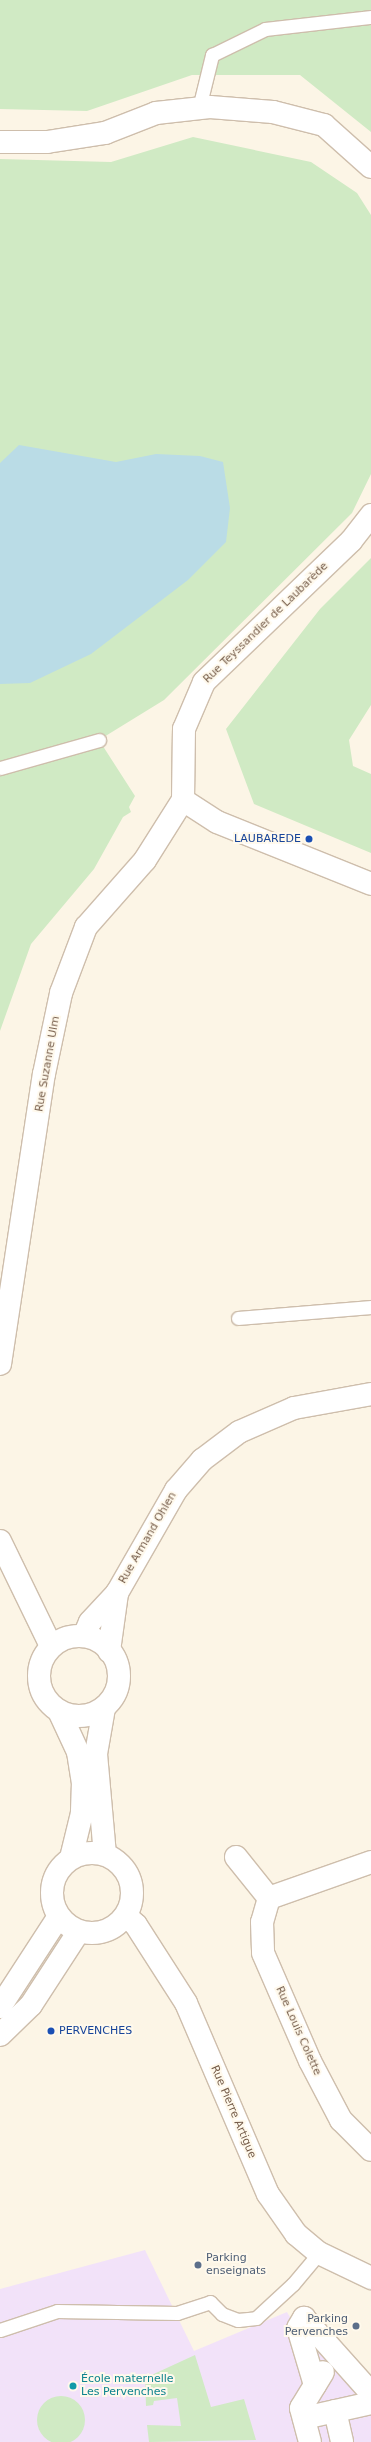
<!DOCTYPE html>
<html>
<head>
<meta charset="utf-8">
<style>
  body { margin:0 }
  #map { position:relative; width:371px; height:2442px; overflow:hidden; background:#fcf5e6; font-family:"DejaVu Sans",sans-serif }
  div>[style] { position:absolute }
  .education>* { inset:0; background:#f2e2f9 }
  .green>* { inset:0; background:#d0eac4 }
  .round { border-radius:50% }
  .water>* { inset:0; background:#badce6 }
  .roads { filter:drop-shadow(1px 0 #cebeac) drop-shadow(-1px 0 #cebeac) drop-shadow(0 1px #cebeac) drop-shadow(0 -1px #cebeac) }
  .lane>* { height:13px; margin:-6.5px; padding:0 6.5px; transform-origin:6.5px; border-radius:6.5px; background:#fff }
  .street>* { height:22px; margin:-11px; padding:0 11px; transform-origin:11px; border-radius:11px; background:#fff }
  .secondary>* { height:22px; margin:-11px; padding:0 11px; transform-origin:11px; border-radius:11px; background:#fff }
  .secondary>.ring { margin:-11px; padding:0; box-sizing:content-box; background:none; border:22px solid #fff; border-radius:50% }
  .dots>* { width:11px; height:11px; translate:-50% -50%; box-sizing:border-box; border:2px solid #fff9ec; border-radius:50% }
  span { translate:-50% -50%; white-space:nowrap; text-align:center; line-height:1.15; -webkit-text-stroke:4px #fff9ec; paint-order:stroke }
  .street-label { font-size:11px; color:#765d4a }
  .transit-label { font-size:11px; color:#164399 }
  .right { translate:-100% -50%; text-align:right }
  .left { translate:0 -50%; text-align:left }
  .service-label { font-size:11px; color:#4e5e75 }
  .culture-label { font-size:11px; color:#0d838f }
</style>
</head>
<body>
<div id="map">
  <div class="education">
    <div style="clip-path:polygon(145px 2250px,194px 2351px,287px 2312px,291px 2319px,309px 2308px,371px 2377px,371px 2442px,0 2442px,0 2289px)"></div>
  </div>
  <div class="green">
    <div style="clip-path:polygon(0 0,371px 0,371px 132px,300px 75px,192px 75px,87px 111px,0 109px)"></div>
    <div style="clip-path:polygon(193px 137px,311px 162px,357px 193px,371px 215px,371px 474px,352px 513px,164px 700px,99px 740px,135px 796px,129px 807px,131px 812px,123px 817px,94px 869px,31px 944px,0 1031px,0 159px,111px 162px)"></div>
    <div style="clip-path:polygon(371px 558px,371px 705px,349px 740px,353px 766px,371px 774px,371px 853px,254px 804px,226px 729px,320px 609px)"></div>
    <div style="clip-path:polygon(195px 2355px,211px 2407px,244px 2399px,256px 2440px,149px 2442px,147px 2425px,181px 2426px,177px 2398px,154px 2401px,153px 2405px,146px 2406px,145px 2378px)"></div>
    <div class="round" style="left:37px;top:2396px;width:48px;height:48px"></div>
  </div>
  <div class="water">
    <div style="clip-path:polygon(19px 445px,116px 462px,156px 454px,200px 456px,223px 462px,230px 508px,226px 542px,188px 580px,91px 654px,30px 683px,0 684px,0 463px)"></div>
  </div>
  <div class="roads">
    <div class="lane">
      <div style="left:199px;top:108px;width:55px;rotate:-76.2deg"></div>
      <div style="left:212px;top:55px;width:59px;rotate:-26.1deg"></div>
      <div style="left:265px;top:29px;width:107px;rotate:-6.5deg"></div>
      <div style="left:0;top:768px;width:103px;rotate:-15.8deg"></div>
      <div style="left:238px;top:1318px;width:133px;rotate:-4.7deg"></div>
      <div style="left:0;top:2330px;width:60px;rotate:-18.4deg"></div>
      <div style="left:57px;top:2311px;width:120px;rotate:1deg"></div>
      <div style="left:177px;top:2313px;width:35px;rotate:-18deg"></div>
      <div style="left:210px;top:2302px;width:17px;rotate:45deg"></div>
      <div style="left:222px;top:2314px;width:17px;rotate:21deg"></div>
      <div style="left:238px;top:2320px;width:18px;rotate:-6deg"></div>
      <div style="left:256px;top:2318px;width:50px;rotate:-42.6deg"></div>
      <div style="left:293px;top:2284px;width:40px;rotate:-50deg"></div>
    </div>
    <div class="street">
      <div style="left:236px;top:1857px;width:53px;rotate:51.2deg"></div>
      <div style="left:269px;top:1898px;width:25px;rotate:106deg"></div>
      <div style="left:262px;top:1922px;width:31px;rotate:88deg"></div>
      <div style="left:263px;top:1953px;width:118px;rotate:66.5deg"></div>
      <div style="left:310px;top:2061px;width:67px;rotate:62.3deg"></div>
      <div style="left:341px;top:2120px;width:42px;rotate:45deg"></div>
      <div style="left:269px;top:1898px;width:108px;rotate:-19.4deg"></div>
      <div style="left:315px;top:2385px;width:59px;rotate:-106.6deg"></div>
      <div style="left:298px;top:2328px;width:12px;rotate:-59deg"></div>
      <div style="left:304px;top:2318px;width:101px;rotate:48.2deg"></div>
      <div style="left:335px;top:2411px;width:32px;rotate:77deg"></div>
      <div style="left:304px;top:2418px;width:69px;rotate:-12.6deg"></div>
      <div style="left:310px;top:2442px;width:35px;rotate:-105deg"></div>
      <div style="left:301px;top:2408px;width:42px;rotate:-58.6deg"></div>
    </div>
    <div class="secondary">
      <div style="left:0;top:142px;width:47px"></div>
      <div style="left:47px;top:142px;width:59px;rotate:-8.8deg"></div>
      <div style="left:105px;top:133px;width:55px;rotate:-21.4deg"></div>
      <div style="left:156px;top:113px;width:54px;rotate:-6.3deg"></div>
      <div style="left:210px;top:107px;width:63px;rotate:4.5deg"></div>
      <div style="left:273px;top:112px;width:53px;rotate:14.3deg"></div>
      <div style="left:324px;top:125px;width:63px;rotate:41.8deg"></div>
      <div style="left:183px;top:800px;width:40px;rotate:32.9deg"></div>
      <div style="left:217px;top:822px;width:166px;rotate:21.9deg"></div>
      <div style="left:0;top:1364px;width:293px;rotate:-81.4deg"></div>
      <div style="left:44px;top:1074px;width:83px;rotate:-78.1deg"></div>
      <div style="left:61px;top:993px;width:71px;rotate:-69.3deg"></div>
      <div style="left:86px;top:927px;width:89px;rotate:-48.6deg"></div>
      <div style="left:145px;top:860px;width:71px;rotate:-57.7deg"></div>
      <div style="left:183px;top:800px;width:71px;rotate:-89.2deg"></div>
      <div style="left:184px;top:729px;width:51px;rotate:-66.9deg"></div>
      <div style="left:204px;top:682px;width:204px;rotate:-43.8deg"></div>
      <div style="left:351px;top:541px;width:33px;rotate:-52deg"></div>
      <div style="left:0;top:1541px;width:117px;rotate:64.1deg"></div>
      <div style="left:84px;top:1636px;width:15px;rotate:-67deg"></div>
      <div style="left:90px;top:1622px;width:40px;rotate:-47deg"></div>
      <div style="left:117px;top:1593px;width:119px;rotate:-60.2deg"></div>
      <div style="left:176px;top:1490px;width:40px;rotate:-49deg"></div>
      <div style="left:202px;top:1460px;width:46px;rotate:-37.1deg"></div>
      <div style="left:239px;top:1432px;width:60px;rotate:-23.6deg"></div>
      <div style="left:294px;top:1408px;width:78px;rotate:-10.3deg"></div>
      <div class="ring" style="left:39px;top:1636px;width:58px;height:58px"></div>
      <div style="left:109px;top:1651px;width:59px;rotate:-82.1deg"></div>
      <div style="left:104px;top:1708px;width:47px;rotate:99.9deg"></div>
      <div style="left:96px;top:1754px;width:101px;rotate:84.9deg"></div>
      <div style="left:59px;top:1711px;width:45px;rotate:65.1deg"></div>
      <div style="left:78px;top:1752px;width:30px;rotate:81deg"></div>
      <div style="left:83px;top:1782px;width:31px;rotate:92deg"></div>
      <div style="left:82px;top:1813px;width:46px;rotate:103.7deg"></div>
      <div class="ring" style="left:52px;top:1853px;width:58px;height:58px"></div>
      <div style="left:126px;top:1916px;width:13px;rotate:42deg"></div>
      <div style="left:136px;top:1925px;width:93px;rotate:57.3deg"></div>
      <div style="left:186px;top:2003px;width:208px;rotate:66.8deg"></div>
      <div style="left:268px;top:2194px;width:49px;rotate:55deg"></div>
      <div style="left:296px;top:2234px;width:30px;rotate:40deg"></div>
      <div style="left:319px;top:2253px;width:58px;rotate:25.7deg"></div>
      <div style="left:0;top:2007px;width:108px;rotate:-57deg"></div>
      <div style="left:0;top:2035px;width:43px;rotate:-44.1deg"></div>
      <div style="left:31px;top:2005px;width:88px;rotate:-57deg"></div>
    </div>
  </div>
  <div class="dots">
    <div style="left:309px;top:839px;background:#1a4fb4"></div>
    <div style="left:51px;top:2031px;background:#1a4fb4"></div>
    <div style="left:198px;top:2265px;background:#5c6f8a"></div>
    <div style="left:356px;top:2326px;background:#5c6f8a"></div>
    <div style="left:73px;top:2386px;background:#0f9aa8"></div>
  </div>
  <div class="street-label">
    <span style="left:266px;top:623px;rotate:-44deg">Rue Teyssandier de Laubarède</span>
    <span style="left:48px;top:1064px;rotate:-80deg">Rue Suzanne Ulm</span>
    <span style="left:148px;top:1538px;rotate:-60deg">Rue Armand Ohlen</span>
    <span style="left:298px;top:2031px;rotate:66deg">Rue Louis Colette</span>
    <span style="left:233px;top:2112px;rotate:67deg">Rue Pierre Artigue</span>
  </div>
  <div class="transit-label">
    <span class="right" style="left:301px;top:839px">LAUBAREDE</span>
    <span class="left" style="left:59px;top:2031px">PERVENCHES</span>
  </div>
  <div class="service-label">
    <span class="left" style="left:206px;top:2265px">Parking<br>enseignats</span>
    <span class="right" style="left:348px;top:2326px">Parking<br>Pervenches</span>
  </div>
  <div class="culture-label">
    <span class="left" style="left:81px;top:2386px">École maternelle<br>Les Pervenches</span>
  </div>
</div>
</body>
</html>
